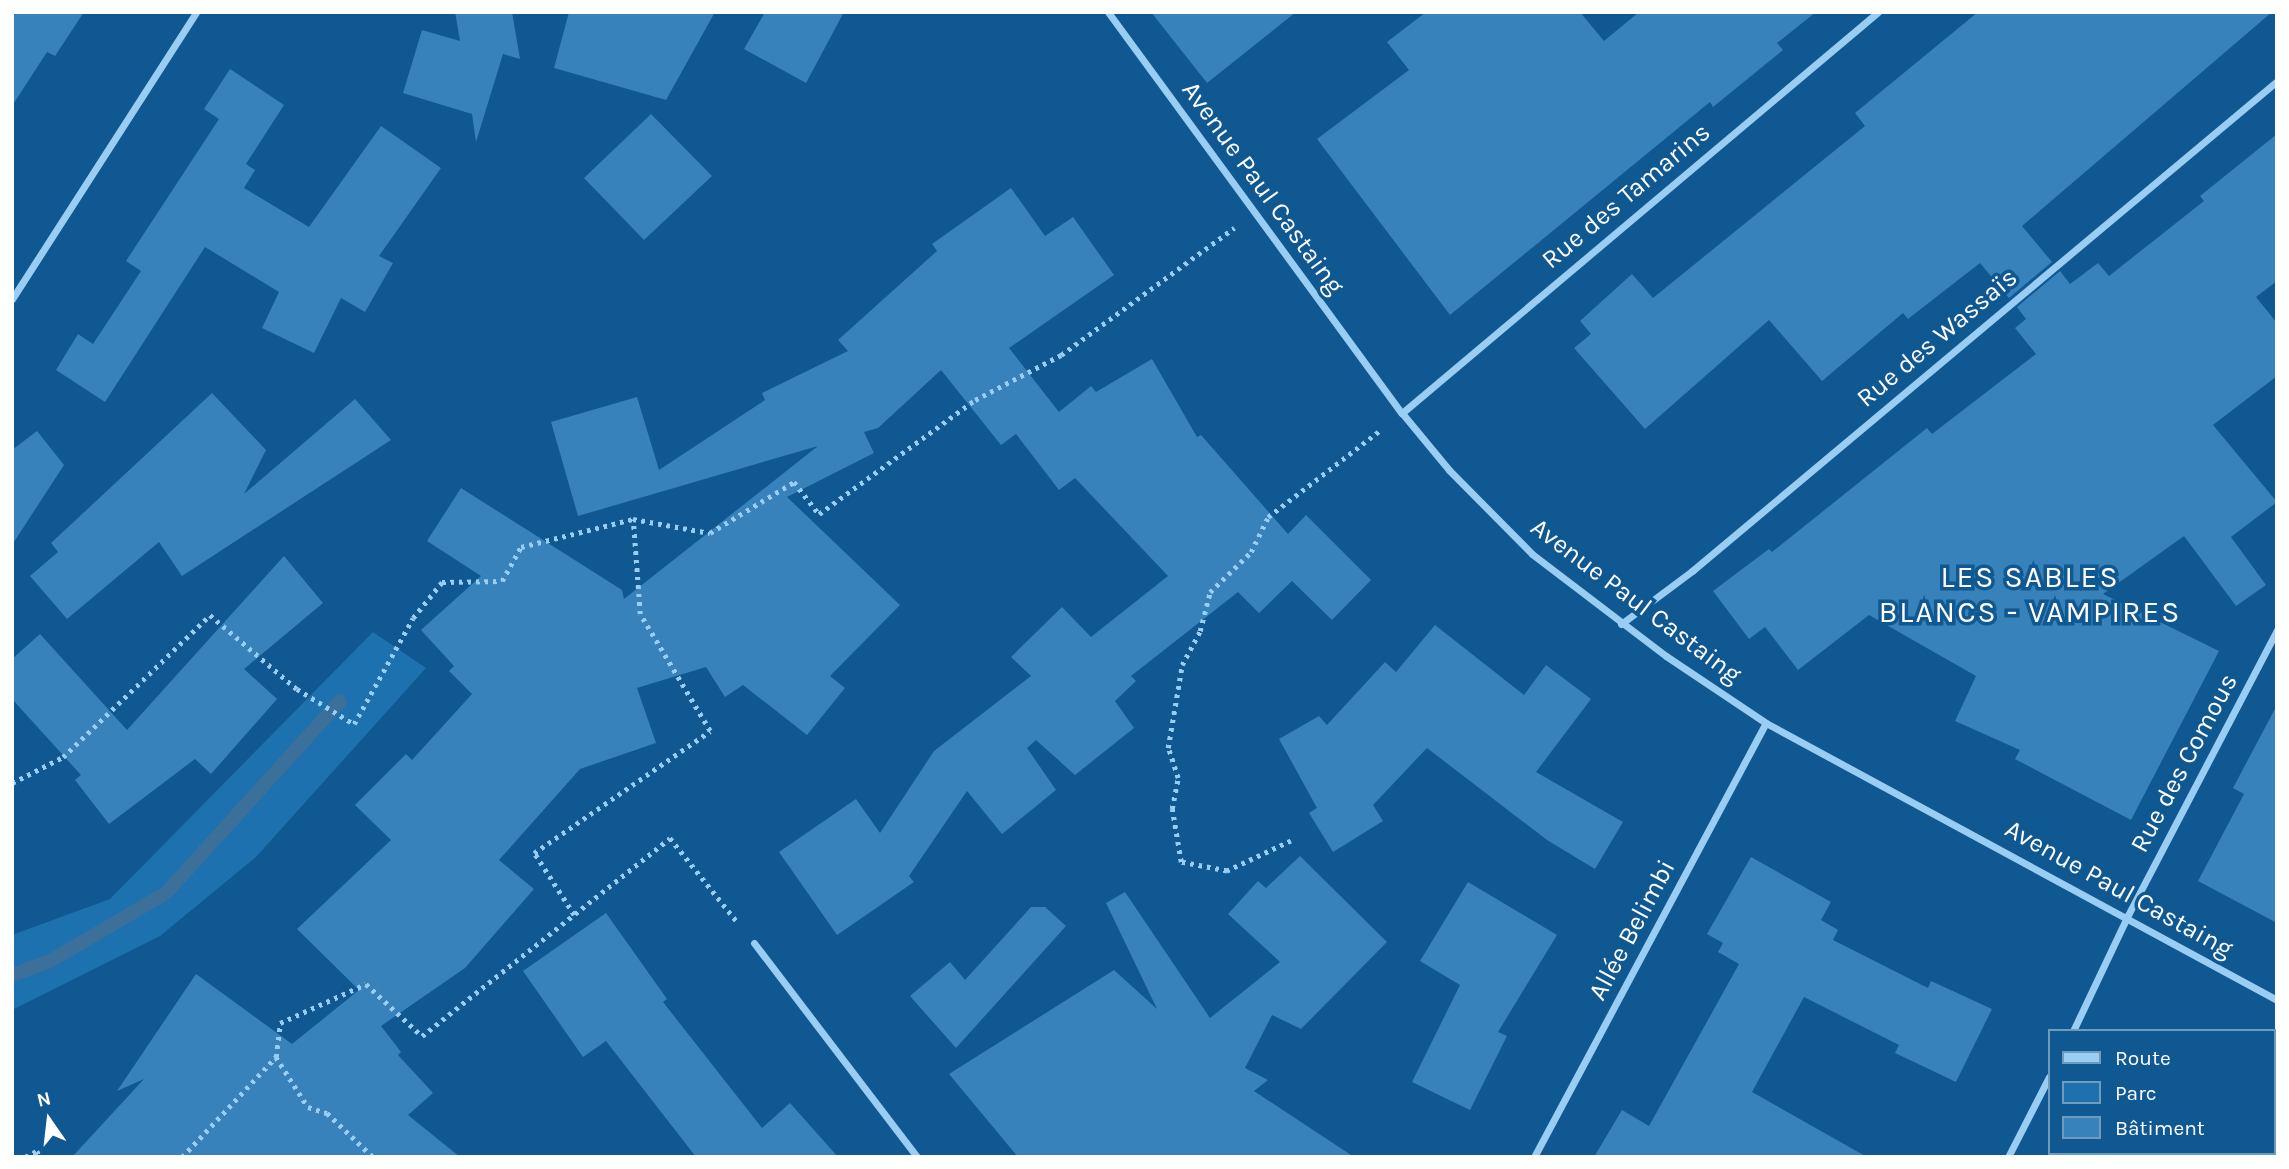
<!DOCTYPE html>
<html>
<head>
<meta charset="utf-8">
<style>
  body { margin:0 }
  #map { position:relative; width:2289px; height:1169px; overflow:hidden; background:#0f5891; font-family:Karla,sans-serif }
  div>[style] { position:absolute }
  .green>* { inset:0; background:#1d71af }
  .stream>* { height:14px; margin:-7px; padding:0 7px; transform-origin:7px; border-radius:7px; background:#3a709a }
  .building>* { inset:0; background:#3782ba }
  .path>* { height:4.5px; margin-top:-2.25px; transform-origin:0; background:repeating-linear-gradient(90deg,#99cdf4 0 3.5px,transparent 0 8.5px) }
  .street>* { height:7px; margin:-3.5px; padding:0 3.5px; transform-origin:3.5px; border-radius:3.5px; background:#99cdf4 }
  span { translate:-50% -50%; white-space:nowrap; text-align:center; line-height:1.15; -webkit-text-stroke:7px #0f5891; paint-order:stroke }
  .street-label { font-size:26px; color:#fff }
  .quarter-label { font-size:30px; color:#fff; letter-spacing:2px }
  .frame { position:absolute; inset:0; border:14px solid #fff; pointer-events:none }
  .legend { position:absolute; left:2048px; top:1029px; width:228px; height:126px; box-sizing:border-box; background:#0f5891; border:2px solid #6f9bbd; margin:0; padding:9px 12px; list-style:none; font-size:21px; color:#fff }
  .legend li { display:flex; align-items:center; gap:14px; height:35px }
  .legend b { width:35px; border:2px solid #6f9bbd }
  .north { position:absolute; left:14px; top:1085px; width:70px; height:70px; -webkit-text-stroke:5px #0f5891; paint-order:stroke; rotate:346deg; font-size:19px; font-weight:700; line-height:28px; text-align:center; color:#fff }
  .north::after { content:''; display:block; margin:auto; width:24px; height:32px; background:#fff; clip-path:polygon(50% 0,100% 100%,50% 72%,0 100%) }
</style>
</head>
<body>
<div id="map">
  <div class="green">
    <div style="clip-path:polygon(373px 632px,426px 668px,256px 857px,160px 936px,12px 1010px,12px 935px,110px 899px)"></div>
  </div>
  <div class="stream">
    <div style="left:12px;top:975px;width:40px;rotate:-20.2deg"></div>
    <div style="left:50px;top:961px;width:134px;rotate:-30.4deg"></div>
    <div style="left:166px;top:893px;width:259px;rotate:-47.8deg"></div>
  </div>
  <div class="building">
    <div style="clip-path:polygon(12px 12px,84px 12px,55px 56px,47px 52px,12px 106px)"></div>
    <div style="clip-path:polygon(455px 12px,512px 12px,520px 59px,503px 54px,476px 142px,472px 114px,403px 93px,422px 30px,460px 41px)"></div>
    <div style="clip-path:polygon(569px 12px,715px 12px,666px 100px,554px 68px)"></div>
    <div style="clip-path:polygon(765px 12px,844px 12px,806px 83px,744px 49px)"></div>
    <div style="clip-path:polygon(1151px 12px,1296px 12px,1207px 83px)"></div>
    <div style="clip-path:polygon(1426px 12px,1580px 12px,1604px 41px,1639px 12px,1816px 12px,1777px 43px,1783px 50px,1713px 107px,1710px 102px,1450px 315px,1317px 139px,1409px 70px,1387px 42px)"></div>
    <div style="clip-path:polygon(1978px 12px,2272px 12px,2022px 226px,2052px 262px,2009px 298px,1980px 263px,1908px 319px,1903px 313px,1822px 381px,1769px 320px,1645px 429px,1574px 348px,1591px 334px,1580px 321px,1632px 274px,1653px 298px,1865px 126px,1855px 113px)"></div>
    <div style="clip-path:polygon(230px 69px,284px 105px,246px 164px,255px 170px,244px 188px,309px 227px,381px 126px,441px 168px,379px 256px,393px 263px,365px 312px,341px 298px,314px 353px,262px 328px,279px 292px,205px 247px,105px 402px,56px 370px,78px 334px,93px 344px,141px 271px,126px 261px,219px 119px,204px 109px)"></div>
    <div style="clip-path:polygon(651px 114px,712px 176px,644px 240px,584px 178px)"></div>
    <div style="clip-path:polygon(2277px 134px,2277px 281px,2256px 297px,2277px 323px,2277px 376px,2213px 425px,2277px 502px,2231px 537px,2266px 585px,2236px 606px,2184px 536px,2103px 594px,2219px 651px,2131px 820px,2015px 759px,2020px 750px,1955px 721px,1976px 676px,1869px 615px,1798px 670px,1765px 627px,1749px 639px,1713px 591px,1769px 549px,1772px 552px,1927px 428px,1932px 434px,2036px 354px,2015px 328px,2026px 319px,2017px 307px,2060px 271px,2070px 284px,2098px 263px,2109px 276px,2204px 201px,2200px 196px)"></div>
    <div style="clip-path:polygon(1011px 188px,1045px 236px,1073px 217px,1114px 275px,1009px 348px,1059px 412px,1091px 386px,1096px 392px,1152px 359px,1197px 437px,1201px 435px,1288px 534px,1306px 515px,1371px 580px,1332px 620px,1292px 581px,1259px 613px,1238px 592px,1131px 676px,1136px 681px,1115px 701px,1134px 728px,1075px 775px,1036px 740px,1027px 748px,1056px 790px,1002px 834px,967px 791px,909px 876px,914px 882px,837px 935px,779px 852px,856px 799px,880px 833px,934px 751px,1031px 676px,1011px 657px,1062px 607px,1091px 637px,1168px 576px,1075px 478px,1059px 490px,1016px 434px,1001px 445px,941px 370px,878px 428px,864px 432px,874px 453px,787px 497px,900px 605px,830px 676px,845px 688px,807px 735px,743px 685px,725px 697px,706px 667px,637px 688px,656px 743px,580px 769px,499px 860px,534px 889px,465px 968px,381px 1026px,401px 1052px,398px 1055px,433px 1093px,408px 1115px,460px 1157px,72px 1157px,144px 1079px,117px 1091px,196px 974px,292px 1044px,359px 990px,297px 929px,391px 840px,355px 805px,406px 754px,412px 760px,472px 694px,449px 671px,454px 666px,421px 630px,481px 576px,427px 541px,461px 488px,622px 590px,624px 599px,818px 446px,578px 516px,551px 422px,637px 397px,659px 470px,765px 400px,762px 393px,848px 351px,838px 340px,937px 251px,932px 244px)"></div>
    <div style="clip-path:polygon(212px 393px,266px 450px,244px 494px,355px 399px,391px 440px,182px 576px,159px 542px,67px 619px,30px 576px,58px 552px,51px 543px)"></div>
    <div style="clip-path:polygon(37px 431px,64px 465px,12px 545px,12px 450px)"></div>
    <div style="clip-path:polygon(284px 556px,323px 603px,244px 669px,277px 699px,211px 774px,195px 759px,109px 824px,75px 780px,81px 775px,12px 699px,12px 659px,40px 634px,127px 730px)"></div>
    <div style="clip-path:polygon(1435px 625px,1524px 695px,1546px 665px,1591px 699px,1536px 772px,1623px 822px,1595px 869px,1547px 840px,1427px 748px,1373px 805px,1383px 821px,1333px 852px,1309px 813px,1317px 808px,1279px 739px,1319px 716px,1327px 725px,1385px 662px,1396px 672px)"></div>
    <div style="clip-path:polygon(2277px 705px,2277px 923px,2198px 881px,2244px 794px,2233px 788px)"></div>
    <div style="clip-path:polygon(1300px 856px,1387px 942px,1301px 1029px,1272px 1015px,1245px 1068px,1268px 1080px,1254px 1091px,1354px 1157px,1018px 1157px,949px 1074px,1114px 970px,1157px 1009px,1106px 903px,1125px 892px,1210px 1018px,1280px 962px,1228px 914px,1258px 881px,1266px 888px)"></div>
    <div style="clip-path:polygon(1751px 857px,1831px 902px,1821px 920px,1838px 930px,1833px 940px,1928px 988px,1931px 981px,1992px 1009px,1956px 1082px,1895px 1053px,1899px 1045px,1804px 997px,1752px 1092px,1867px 1157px,1594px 1157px,1622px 1110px,1649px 1126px,1739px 964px,1718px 952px,1723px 943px,1707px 934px)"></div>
    <div style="clip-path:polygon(1468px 882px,1557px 935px,1498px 1032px,1507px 1036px,1470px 1110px,1412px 1082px,1460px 985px,1420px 961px)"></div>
    <div style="clip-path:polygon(1031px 907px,1045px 907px,1066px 926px,956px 1048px,910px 996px,950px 962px,965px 980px)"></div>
    <div style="clip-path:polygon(606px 913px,667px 999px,663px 1002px,762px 1128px,790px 1103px,838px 1157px,696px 1157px,606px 1041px,583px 1057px,523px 971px)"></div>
  </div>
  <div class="path">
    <div style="left:12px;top:783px;width:57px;rotate:-27deg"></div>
    <div style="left:63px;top:757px;width:204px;rotate:-44deg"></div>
    <div style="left:210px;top:615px;width:114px;rotate:40.4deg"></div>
    <div style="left:297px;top:689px;width:67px;rotate:31.6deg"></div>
    <div style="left:354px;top:724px;width:121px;rotate:-60.9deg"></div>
    <div style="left:413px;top:618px;width:46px;rotate:-51.1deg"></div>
    <div style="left:442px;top:582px;width:60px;rotate:-1deg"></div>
    <div style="left:502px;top:581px;width:39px;rotate:-61deg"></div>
    <div style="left:521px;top:547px;width:115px;rotate:-14deg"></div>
    <div style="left:633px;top:519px;width:78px;rotate:10.3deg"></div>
    <div style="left:710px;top:533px;width:98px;rotate:-31.3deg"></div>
    <div style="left:794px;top:482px;width:41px;rotate:52deg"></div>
    <div style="left:819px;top:514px;width:193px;rotate:-36.2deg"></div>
    <div style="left:975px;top:400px;width:97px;rotate:-27.6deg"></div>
    <div style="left:1061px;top:355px;width:215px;rotate:-36.3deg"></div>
    <div style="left:1291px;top:841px;width:71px;rotate:154.9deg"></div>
    <div style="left:1227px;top:871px;width:47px;rotate:-168.9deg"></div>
    <div style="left:1181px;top:862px;width:54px;rotate:-99.6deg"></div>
    <div style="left:1172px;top:809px;width:32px;rotate:-79deg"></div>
    <div style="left:1178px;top:778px;width:32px;rotate:-108deg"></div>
    <div style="left:1168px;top:748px;width:84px;rotate:-80.4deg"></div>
    <div style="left:1182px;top:665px;width:38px;rotate:-62deg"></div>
    <div style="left:1200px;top:631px;width:40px;rotate:-75.6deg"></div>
    <div style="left:1210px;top:592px;width:57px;rotate:-44.3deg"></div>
    <div style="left:1251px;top:552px;width:39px;rotate:-64deg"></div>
    <div style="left:1268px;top:517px;width:144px;rotate:-37.7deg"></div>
    <div style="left:574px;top:915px;width:74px;rotate:-122.8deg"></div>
    <div style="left:534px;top:853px;width:214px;rotate:-34.7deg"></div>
    <div style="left:710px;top:731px;width:136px;rotate:-120.9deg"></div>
    <div style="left:640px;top:614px;width:95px;rotate:-94.2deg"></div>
    <div style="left:276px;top:1057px;width:59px;rotate:57.4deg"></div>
    <div style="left:308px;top:1107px;width:20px;rotate:18deg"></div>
    <div style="left:327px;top:1113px;width:64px;rotate:43.7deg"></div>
    <div style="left:25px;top:1157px;width:13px;rotate:-27deg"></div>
    <div style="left:37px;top:1151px;width:7px;rotate:63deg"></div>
    <div style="left:182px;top:1157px;width:137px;rotate:-46.8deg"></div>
    <div style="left:276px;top:1057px;width:34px;rotate:-83deg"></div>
    <div style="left:280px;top:1023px;width:94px;rotate:-24.4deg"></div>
    <div style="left:366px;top:984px;width:76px;rotate:42.9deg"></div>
    <div style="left:422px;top:1036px;width:317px;rotate:-38.6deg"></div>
    <div style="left:670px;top:838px;width:110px;rotate:51.3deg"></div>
  </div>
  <div class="street">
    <div style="left:1108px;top:12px;width:497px;rotate:53.8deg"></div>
    <div style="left:1402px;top:413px;width:74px;rotate:50.5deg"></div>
    <div style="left:1449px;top:470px;width:118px;rotate:45.3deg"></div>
    <div style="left:1532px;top:554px;width:168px;rotate:37.3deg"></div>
    <div style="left:1666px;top:656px;width:120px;rotate:33.8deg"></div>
    <div style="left:1766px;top:723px;width:581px;rotate:28.46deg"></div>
    <div style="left:12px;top:299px;width:341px;rotate:-57.3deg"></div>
    <div style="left:1402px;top:413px;width:622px;rotate:-40.11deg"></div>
    <div style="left:1621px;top:624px;width:89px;rotate:-36.7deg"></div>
    <div style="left:1692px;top:571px;width:763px;rotate:-39.95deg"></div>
    <div style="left:754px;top:943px;width:269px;rotate:52.7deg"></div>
    <div style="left:2073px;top:1031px;width:128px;rotate:-64.6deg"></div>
    <div style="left:2128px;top:915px;width:322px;rotate:-62.4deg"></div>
    <div style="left:1534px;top:1157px;width:492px;rotate:-61.9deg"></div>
    <div style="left:2008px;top:1157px;width:90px;rotate:-62.9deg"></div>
  </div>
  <div class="street-label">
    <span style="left:1263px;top:188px;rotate:54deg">Avenue Paul Castaing</span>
    <span style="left:1626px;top:196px;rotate:-40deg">Rue des Tamarins</span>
    <span style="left:1937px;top:338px;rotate:-40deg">Rue des Wassaïs</span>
    <span style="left:1636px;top:601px;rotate:37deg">Avenue Paul Castaing</span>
    <span style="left:2184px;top:763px;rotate:-62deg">Rue des Comous</span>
    <span style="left:2119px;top:889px;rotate:29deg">Avenue Paul Castaing</span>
    <span style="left:1632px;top:930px;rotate:-62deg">Allée Belimbi</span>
  </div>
  <div class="quarter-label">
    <span style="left:2030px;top:594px">LES SABLES<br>BLANCS - VAMPIRES</span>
  </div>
  <div class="frame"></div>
  <ul class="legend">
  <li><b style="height:9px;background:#99cdf4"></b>Route</li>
  <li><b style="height:19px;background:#1d71af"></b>Parc</li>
  <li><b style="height:19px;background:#3782ba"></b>Bâtiment</li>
  </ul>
  <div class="north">N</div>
</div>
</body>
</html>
